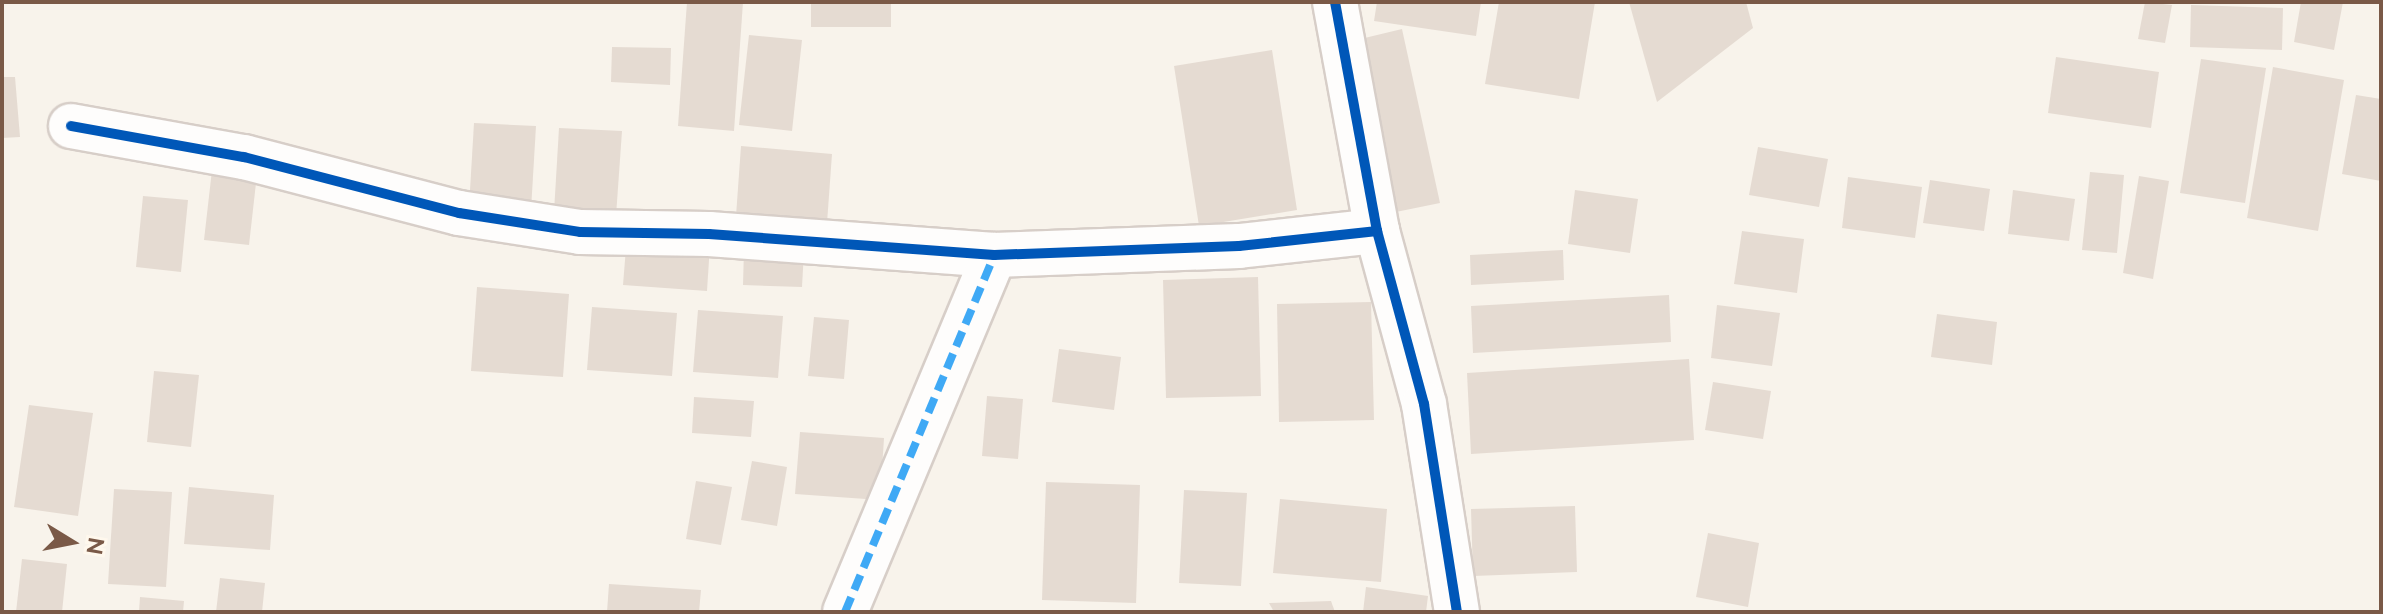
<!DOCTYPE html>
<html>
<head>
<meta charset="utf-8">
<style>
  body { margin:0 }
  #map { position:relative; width:2383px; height:614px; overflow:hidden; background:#f8f3eb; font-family:Raleway,sans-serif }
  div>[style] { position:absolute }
  .building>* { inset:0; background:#e5dbd2 }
  .roads { filter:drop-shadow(2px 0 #d7cec8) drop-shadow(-2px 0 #d7cec8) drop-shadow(0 2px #d7cec8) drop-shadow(0 -2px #d7cec8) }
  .minor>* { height:44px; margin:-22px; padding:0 22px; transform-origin:22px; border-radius:22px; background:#fefdfc }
  .quiet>* { height:8px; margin-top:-4px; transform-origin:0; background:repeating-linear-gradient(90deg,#3fa9f5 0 16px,transparent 0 24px) }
  .cycleway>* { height:10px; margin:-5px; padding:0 5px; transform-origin:5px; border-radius:5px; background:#0057b8 }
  span { translate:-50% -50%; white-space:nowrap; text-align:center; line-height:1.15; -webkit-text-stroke:8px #fff8ed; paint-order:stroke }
  .frame { position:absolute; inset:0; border:4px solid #7a5947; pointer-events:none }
  .north { position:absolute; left:32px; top:502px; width:80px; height:80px; -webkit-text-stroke:6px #fff8ed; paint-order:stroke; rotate:100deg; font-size:22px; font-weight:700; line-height:32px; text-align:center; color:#7a5947 }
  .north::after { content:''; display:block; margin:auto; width:28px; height:36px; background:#7a5947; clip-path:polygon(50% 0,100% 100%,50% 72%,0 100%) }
</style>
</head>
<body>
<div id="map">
  <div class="building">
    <div style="clip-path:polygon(687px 2px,743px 2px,734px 131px,678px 126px)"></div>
    <div style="clip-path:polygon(811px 2px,891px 2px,891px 27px,811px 27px)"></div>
    <div style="clip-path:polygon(1377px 2px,1481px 2px,1476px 36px,1374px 21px)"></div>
    <div style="clip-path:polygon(1499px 2px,1595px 2px,1579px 99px,1485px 84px)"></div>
    <div style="clip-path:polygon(1629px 2px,1746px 2px,1753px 28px,1657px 102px)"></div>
    <div style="clip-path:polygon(2145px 2px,2172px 5px,2165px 43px,2138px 39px)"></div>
    <div style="clip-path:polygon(2301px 2px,2343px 2px,2334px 50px,2294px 42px)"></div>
    <div style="clip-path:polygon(2191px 5px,2283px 8px,2282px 50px,2190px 47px)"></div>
    <div style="clip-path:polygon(1402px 29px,1440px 203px,1386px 214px,1348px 42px)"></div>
    <div style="clip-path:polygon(749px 35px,802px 40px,792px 131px,739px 125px)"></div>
    <div style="clip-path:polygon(612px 47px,671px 48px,670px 85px,611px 82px)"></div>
    <div style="clip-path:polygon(1272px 50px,1297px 210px,1199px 226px,1174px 66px)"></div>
    <div style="clip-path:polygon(2056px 57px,2159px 72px,2151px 128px,2048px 113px)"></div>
    <div style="clip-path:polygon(2201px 59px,2266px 68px,2245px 203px,2180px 193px)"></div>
    <div style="clip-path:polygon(2273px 67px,2344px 80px,2318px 231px,2247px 218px)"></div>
    <div style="clip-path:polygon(2px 77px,15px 77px,20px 137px,2px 138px)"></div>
    <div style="clip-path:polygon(2356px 95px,2381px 99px,2381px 181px,2342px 174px)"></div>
    <div style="clip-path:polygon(474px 123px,536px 126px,531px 210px,469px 207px)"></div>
    <div style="clip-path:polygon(559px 128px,622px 131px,616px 216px,554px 212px)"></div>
    <div style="clip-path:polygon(741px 146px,832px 154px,826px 237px,735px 230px)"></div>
    <div style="clip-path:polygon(1758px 147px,1828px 159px,1819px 207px,1749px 195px)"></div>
    <div style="clip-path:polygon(212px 170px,257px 174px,249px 245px,204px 240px)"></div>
    <div style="clip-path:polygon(2090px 172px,2124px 175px,2117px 253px,2082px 250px)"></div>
    <div style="clip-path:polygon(2139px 176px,2169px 181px,2153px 279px,2123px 273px)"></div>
    <div style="clip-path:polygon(1848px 177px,1922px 187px,1915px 238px,1842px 228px)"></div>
    <div style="clip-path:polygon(1930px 180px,1990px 189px,1984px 231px,1923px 223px)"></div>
    <div style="clip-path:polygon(1575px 190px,1638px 199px,1630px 253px,1568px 244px)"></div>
    <div style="clip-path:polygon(2013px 190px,2075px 199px,2069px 241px,2008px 234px)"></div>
    <div style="clip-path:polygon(143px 196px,188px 200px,181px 272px,136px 267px)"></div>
    <div style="clip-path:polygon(628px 223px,711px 229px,707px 291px,623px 285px)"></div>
    <div style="clip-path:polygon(1742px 231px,1804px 239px,1797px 293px,1734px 284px)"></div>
    <div style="clip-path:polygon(744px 249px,804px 251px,802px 287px,743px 285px)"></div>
    <div style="clip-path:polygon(1563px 250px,1564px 280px,1471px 285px,1470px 255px)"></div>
    <div style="clip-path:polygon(1258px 277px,1261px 396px,1166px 398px,1163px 280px)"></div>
    <div style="clip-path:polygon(477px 287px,569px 294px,563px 377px,471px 371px)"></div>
    <div style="clip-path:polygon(1669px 295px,1671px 342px,1473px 353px,1471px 306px)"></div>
    <div style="clip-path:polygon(1371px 302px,1374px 420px,1279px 422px,1277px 304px)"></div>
    <div style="clip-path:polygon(1717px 305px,1780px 313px,1772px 366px,1711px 358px)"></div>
    <div style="clip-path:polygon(592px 307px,677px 313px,672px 376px,587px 370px)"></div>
    <div style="clip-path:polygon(698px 310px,783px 316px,778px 378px,693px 372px)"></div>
    <div style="clip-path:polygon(1937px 314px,1997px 322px,1992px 365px,1931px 357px)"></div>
    <div style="clip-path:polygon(814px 317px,849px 320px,844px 379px,808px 376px)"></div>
    <div style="clip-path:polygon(1059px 349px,1121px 357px,1114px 410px,1052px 402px)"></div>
    <div style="clip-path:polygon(1689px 359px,1694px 440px,1471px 454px,1467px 373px)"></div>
    <div style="clip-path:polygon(154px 371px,199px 375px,191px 447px,147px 442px)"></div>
    <div style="clip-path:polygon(1713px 382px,1771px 391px,1763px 439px,1705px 430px)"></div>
    <div style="clip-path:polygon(987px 396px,1023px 399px,1018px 459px,982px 456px)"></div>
    <div style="clip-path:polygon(694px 397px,754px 401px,751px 437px,692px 433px)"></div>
    <div style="clip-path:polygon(29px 405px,93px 413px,78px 516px,14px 507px)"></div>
    <div style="clip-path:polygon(800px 432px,884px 438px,880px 500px,795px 494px)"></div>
    <div style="clip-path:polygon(752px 461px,787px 467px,777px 526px,741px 520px)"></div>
    <div style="clip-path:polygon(696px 481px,732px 487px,721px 545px,686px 539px)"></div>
    <div style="clip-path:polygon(1046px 482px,1140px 485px,1136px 603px,1042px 600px)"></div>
    <div style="clip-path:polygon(189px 487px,274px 495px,270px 550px,184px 544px)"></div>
    <div style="clip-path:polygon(114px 489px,172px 492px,166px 587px,108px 584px)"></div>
    <div style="clip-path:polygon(1184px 490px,1247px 493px,1241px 586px,1179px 583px)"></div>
    <div style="clip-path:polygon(1280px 499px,1387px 509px,1381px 582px,1273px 573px)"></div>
    <div style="clip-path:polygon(1575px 506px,1577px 572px,1473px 576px,1471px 509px)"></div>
    <div style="clip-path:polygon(1708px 533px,1759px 543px,1748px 607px,1696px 597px)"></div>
    <div style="clip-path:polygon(22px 559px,67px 564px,62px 612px,16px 612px)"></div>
    <div style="clip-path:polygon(220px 578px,265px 583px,262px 612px,216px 612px)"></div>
    <div style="clip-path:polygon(609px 584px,701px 590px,699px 612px,607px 612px)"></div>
    <div style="clip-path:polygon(1366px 587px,1428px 596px,1426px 612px,1363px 612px)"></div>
    <div style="clip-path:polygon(140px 597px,184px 601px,183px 612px,139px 612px)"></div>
    <div style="clip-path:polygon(1331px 601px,1335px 612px,1274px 612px,1269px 603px)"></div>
  </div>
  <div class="roads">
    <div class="minor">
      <div style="left:1335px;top:2px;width:233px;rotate:79.6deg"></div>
      <div style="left:1377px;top:231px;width:179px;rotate:74.8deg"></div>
      <div style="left:1424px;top:404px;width:211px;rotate:81deg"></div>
      <div style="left:71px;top:126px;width:176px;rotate:10.2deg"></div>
      <div style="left:244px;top:157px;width:222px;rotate:14.6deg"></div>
      <div style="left:459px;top:213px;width:122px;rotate:8.9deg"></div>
      <div style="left:580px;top:232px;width:129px;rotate:0.9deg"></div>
      <div style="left:709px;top:234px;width:286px;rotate:4.2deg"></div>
      <div style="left:994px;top:255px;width:245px;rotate:-2.1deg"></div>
      <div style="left:1239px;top:246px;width:139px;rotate:-6.2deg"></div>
      <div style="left:845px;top:612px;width:387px;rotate:-67.3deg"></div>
    </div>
  </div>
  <div class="quiet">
    <div style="left:845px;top:612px;width:387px;rotate:-67.3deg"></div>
  </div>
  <div class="cycleway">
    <div style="left:1335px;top:2px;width:233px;rotate:79.6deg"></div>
    <div style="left:1377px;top:231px;width:179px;rotate:74.8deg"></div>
    <div style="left:1424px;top:404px;width:211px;rotate:81deg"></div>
    <div style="left:71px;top:126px;width:176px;rotate:10.2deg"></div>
    <div style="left:244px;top:157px;width:222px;rotate:14.6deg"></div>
    <div style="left:459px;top:213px;width:122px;rotate:8.9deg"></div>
    <div style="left:580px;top:232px;width:129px;rotate:0.9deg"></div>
    <div style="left:709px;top:234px;width:286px;rotate:4.2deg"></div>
    <div style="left:994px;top:255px;width:245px;rotate:-2.1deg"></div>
    <div style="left:1239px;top:246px;width:139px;rotate:-6.2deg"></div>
  </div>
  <div class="frame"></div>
  <div class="north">N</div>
</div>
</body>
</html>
